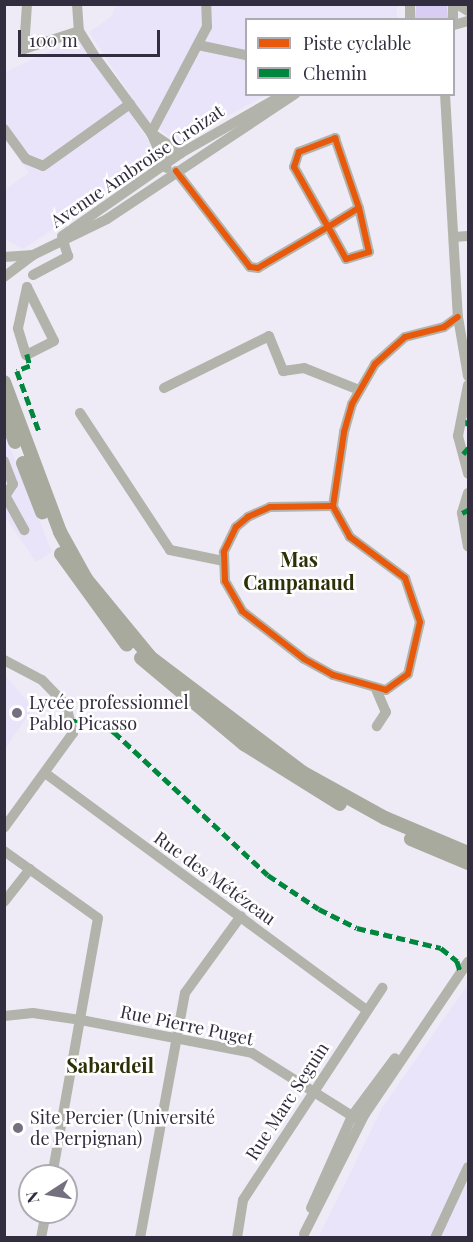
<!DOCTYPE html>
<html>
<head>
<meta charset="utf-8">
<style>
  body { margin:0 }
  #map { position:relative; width:473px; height:1242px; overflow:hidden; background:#eeebf6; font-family:"Playfair Display",serif }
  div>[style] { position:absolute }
  .built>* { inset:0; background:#e9e4fa }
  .green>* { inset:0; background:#d8cef3 }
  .minor>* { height:10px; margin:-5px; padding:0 5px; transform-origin:5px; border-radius:5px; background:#b2b4ab }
  .major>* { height:14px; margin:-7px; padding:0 7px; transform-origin:7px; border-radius:7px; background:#a9aa9e }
  .quiet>* { height:4.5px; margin-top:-2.25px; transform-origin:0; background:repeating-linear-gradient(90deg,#00873e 0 9px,transparent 0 13.5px) }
  .cycleway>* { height:6px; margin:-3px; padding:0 3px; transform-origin:3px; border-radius:3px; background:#e8590c }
  .dots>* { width:16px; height:16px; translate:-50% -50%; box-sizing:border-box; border:3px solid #fff; border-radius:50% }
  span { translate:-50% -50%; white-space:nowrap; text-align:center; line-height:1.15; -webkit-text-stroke:5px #fff; paint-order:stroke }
  .street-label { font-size:18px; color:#322d3f }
  .poi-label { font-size:18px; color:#322d3f }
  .left { translate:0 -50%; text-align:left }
  .neighbourhood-label { font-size:20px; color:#2c3108; font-weight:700 }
  .frame { position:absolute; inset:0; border:6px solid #322d3f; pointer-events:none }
  .legend { position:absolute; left:245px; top:18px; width:210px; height:78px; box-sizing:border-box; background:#fff; border:2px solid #adabb2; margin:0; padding:8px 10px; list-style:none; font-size:18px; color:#322d3f }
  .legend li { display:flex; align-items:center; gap:12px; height:30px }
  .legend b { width:30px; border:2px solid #adabb2 }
  .north { position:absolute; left:18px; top:1164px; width:60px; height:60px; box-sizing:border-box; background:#fff; border:2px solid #adabb2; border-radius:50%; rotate:258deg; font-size:16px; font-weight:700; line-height:24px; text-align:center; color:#322d3f }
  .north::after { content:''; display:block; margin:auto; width:21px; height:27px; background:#74707f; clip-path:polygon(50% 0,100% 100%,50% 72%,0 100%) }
  .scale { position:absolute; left:18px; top:30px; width:142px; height:27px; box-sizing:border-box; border:3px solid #322d3f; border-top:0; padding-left:8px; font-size:18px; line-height:21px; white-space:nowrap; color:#322d3f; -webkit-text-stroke:4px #fff; paint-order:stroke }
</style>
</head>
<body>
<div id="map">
  <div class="built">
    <div style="clip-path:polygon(116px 5px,397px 5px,397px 19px,246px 20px,246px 94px,266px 95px,178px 143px,146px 119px,89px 32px,111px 17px)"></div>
    <div style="clip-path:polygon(79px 38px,150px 143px,150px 166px,23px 249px,5px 239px,4px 190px,29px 173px,5px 140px,5px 72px)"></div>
    <div style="clip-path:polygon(4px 432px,52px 552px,36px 562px,5px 517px)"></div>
    <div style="clip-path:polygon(5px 675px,33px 708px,5px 749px)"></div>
    <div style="clip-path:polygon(468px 984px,468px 1237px,318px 1238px,382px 1108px)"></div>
  </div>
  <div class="green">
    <div style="clip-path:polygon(447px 4px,448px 19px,415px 18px,416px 5px)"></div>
  </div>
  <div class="minor">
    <div style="left:27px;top:4px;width:45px;rotate:93.8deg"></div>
    <div style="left:24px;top:49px;width:58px;rotate:-18.1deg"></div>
    <div style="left:77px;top:4px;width:27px;rotate:86deg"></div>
    <div style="left:79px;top:31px;width:32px;rotate:58deg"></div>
    <div style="left:96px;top:58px;width:93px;rotate:53.7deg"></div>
    <div style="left:151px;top:133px;width:36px;rotate:34deg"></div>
    <div style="left:453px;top:4px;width:16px;rotate:90deg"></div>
    <div style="left:457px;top:4px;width:13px;rotate:32deg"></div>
    <div style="left:410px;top:20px;width:16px;rotate:-90deg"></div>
    <div style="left:454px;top:25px;width:15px;rotate:-16deg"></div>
    <div style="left:198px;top:45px;width:49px;rotate:11.8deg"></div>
    <div style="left:445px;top:94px;width:223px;rotate:86.7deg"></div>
    <div style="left:458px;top:317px;width:60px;rotate:80.4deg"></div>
    <div style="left:4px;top:129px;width:37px;rotate:54deg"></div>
    <div style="left:26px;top:159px;width:18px;rotate:22deg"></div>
    <div style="left:43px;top:166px;width:107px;rotate:-35.5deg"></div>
    <div style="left:151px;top:133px;width:120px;rotate:-62.2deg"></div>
    <div style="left:207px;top:27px;width:23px;rotate:-92deg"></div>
    <div style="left:152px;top:135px;width:36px;rotate:66deg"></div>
    <div style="left:176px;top:171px;width:121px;rotate:52.4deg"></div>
    <div style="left:250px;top:267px;width:8px;rotate:7deg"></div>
    <div style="left:258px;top:268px;width:81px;rotate:-30.4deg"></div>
    <div style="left:328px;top:227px;width:36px;rotate:-32deg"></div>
    <div style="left:359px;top:208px;width:45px;rotate:77.2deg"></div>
    <div style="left:369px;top:252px;width:24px;rotate:163deg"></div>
    <div style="left:346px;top:259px;width:37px;rotate:-119deg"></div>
    <div style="left:328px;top:227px;width:69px;rotate:-119.5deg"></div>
    <div style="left:294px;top:167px;width:16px;rotate:-72deg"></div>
    <div style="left:299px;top:152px;width:39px;rotate:-21deg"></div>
    <div style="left:335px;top:138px;width:74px;rotate:71.1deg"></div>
    <div style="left:62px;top:236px;width:145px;rotate:-34.9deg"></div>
    <div style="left:181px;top:153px;width:115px;rotate:-29.7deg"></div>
    <div style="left:454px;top:237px;width:14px;rotate:-4deg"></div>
    <div style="left:4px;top:257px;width:29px;rotate:-4deg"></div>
    <div style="left:33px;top:275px;width:40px;rotate:-28deg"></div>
    <div style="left:68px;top:256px;width:16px;rotate:-108deg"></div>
    <div style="left:4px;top:277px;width:36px;rotate:-37deg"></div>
    <div style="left:33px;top:255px;width:82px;rotate:-25.9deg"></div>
    <div style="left:107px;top:219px;width:226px;rotate:-33.6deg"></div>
    <div style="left:27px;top:287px;width:60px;rotate:63.4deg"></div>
    <div style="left:54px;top:341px;width:31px;rotate:153deg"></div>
    <div style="left:26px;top:355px;width:28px;rotate:-107deg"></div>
    <div style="left:18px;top:328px;width:42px;rotate:-77.6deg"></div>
    <div style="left:468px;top:385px;width:52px;rotate:101.1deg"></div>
    <div style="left:458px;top:436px;width:39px;rotate:75deg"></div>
    <div style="left:164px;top:388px;width:117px;rotate:-26.3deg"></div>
    <div style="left:269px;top:336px;width:38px;rotate:68deg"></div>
    <div style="left:283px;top:371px;width:21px;rotate:-8deg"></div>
    <div style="left:304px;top:368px;width:59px;rotate:21.8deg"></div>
    <div style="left:80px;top:413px;width:164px;rotate:56.7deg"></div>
    <div style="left:170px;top:550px;width:54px;rotate:11.7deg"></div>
    <div style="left:4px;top:461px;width:25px;rotate:69deg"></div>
    <div style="left:13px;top:484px;width:17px;rotate:123deg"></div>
    <div style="left:468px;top:493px;width:21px;rotate:107deg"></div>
    <div style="left:462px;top:513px;width:34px;rotate:80deg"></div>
    <div style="left:6px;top:497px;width:38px;rotate:61deg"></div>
    <div style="left:333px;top:506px;width:63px;rotate:179.1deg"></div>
    <div style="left:270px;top:507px;width:24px;rotate:156deg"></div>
    <div style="left:248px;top:517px;width:16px;rotate:140deg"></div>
    <div style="left:236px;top:527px;width:28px;rotate:116deg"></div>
    <div style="left:224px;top:552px;width:29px;rotate:88deg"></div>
    <div style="left:225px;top:581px;width:34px;rotate:60deg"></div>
    <div style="left:242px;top:611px;width:78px;rotate:37.7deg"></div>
    <div style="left:304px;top:659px;width:33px;rotate:29deg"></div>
    <div style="left:333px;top:675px;width:55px;rotate:15.8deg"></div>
    <div style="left:386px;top:690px;width:27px;rotate:-36deg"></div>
    <div style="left:408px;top:674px;width:53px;rotate:-77deg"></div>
    <div style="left:420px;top:622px;width:46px;rotate:-108.8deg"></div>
    <div style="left:405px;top:578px;width:69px;rotate:-143.3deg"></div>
    <div style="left:350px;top:537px;width:35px;rotate:-119deg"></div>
    <div style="left:333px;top:506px;width:75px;rotate:-81.5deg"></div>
    <div style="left:344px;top:432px;width:29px;rotate:-74deg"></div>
    <div style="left:352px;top:404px;width:46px;rotate:-60.1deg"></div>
    <div style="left:375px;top:364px;width:40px;rotate:-42deg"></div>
    <div style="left:405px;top:337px;width:40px;rotate:-14.4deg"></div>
    <div style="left:444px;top:327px;width:17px;rotate:-36deg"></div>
    <div style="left:4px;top:660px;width:43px;rotate:27.8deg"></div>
    <div style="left:42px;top:680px;width:35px;rotate:46deg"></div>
    <div style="left:66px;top:705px;width:29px;rotate:76deg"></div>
    <div style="left:73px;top:733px;width:117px;rotate:126deg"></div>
    <div style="left:376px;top:689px;width:25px;rotate:67deg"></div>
    <div style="left:386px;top:712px;width:17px;rotate:123deg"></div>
    <div style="left:45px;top:773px;width:399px;rotate:36.4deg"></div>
    <div style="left:4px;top:851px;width:115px;rotate:35.5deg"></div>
    <div style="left:98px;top:918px;width:262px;rotate:100.1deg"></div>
    <div style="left:4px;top:902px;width:42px;rotate:-51.8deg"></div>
    <div style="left:4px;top:1016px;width:29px;rotate:-6deg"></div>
    <div style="left:33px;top:1013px;width:49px;rotate:8.3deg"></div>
    <div style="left:81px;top:1020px;width:174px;rotate:10.9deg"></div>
    <div style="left:252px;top:1053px;width:124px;rotate:32.2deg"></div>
    <div style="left:311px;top:1208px;width:101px;rotate:-66deg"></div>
    <div style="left:352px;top:1116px;width:72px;rotate:-53.4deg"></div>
    <div style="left:304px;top:1234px;width:135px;rotate:-63.1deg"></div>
    <div style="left:365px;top:1114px;width:184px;rotate:-55.9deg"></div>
    <div style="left:41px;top:1238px;width:26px;rotate:-79deg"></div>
    <div style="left:140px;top:1238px;width:249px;rotate:-79.6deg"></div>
    <div style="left:185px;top:993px;width:95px;rotate:-54deg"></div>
    <div style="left:237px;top:1238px;width:38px;rotate:-81deg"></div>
    <div style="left:243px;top:1200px;width:254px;rotate:-56.7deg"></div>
    <div style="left:435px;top:1238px;width:78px;rotate:-65.1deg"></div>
  </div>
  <div class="major">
    <div style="left:4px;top:382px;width:160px;rotate:69.5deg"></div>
    <div style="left:60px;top:532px;width:54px;rotate:61deg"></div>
    <div style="left:86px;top:579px;width:101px;rotate:50.6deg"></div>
    <div style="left:150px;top:657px;width:191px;rotate:37.1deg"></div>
    <div style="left:302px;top:772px;width:95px;rotate:29deg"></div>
    <div style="left:385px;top:818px;width:90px;rotate:22.9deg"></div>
    <div style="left:4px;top:413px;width:31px;rotate:69deg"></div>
    <div style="left:23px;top:463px;width:53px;rotate:68.8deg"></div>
    <div style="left:61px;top:554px;width:112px;rotate:54deg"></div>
    <div style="left:141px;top:658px;width:134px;rotate:39.9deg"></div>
    <div style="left:244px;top:744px;width:113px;rotate:32deg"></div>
    <div style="left:411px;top:839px;width:62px;rotate:22.8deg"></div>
  </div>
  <div class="quiet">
    <div style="left:27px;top:354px;width:12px;rotate:76deg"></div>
    <div style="left:30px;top:366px;width:14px;rotate:159deg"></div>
    <div style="left:17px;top:371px;width:67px;rotate:69.9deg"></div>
    <div style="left:468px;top:420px;width:6px;rotate:90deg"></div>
    <div style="left:463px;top:454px;width:8px;rotate:-50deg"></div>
    <div style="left:462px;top:513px;width:7px;rotate:-27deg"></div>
    <div style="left:72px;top:721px;width:27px"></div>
    <div style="left:99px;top:721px;width:19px;rotate:36deg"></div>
    <div style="left:114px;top:732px;width:210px;rotate:42.9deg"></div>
    <div style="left:268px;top:875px;width:61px;rotate:33.7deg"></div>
    <div style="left:319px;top:909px;width:42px;rotate:26.6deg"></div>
    <div style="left:357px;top:928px;width:86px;rotate:13.4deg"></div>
    <div style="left:441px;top:948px;width:21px;rotate:39deg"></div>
    <div style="left:457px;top:961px;width:13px;rotate:72deg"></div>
  </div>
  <div class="cycleway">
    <div style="left:176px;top:171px;width:121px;rotate:52.4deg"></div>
    <div style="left:250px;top:267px;width:8px;rotate:7deg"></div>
    <div style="left:258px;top:268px;width:81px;rotate:-30.4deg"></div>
    <div style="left:328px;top:227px;width:36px;rotate:-32deg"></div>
    <div style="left:359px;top:208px;width:45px;rotate:77.2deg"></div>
    <div style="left:369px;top:252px;width:24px;rotate:163deg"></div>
    <div style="left:346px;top:259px;width:37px;rotate:-119deg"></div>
    <div style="left:328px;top:227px;width:69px;rotate:-119.5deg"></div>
    <div style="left:294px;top:167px;width:16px;rotate:-72deg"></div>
    <div style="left:299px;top:152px;width:39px;rotate:-21deg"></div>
    <div style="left:335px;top:138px;width:74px;rotate:71.1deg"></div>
    <div style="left:333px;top:506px;width:63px;rotate:179.1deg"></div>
    <div style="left:270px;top:507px;width:24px;rotate:156deg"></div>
    <div style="left:248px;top:517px;width:16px;rotate:140deg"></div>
    <div style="left:236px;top:527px;width:28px;rotate:116deg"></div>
    <div style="left:224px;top:552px;width:29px;rotate:88deg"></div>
    <div style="left:225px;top:581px;width:34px;rotate:60deg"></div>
    <div style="left:242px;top:611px;width:78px;rotate:37.7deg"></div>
    <div style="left:304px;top:659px;width:33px;rotate:29deg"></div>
    <div style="left:333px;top:675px;width:55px;rotate:15.8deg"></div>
    <div style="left:386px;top:690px;width:27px;rotate:-36deg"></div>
    <div style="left:408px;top:674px;width:53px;rotate:-77deg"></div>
    <div style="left:420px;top:622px;width:46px;rotate:-108.8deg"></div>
    <div style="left:405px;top:578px;width:69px;rotate:-143.3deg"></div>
    <div style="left:350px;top:537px;width:35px;rotate:-119deg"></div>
    <div style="left:333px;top:506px;width:75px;rotate:-81.5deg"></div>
    <div style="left:344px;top:432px;width:29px;rotate:-74deg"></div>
    <div style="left:352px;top:404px;width:46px;rotate:-60.1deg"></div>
    <div style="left:375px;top:364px;width:40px;rotate:-42deg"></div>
    <div style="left:405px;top:337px;width:40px;rotate:-14.4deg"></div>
    <div style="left:444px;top:327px;width:17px;rotate:-36deg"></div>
  </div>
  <div class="dots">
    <div style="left:17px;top:713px;background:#74707f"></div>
    <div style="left:18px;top:1128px;background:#74707f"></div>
  </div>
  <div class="street-label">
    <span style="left:137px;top:166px;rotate:-34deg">Avenue Ambroise Croizat</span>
    <span style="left:215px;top:878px;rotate:36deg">Rue des Métézeau</span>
    <span style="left:187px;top:1025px;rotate:12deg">Rue Pierre Puget</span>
    <span style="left:287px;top:1101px;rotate:-57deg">Rue Marc Seguin</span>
  </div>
  <div class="poi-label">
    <span class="left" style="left:29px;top:713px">Lycée professionnel<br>Pablo Picasso</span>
    <span class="left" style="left:30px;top:1128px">Site Percier (Université<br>de Perpignan)</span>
  </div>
  <div class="neighbourhood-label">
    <span style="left:299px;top:570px">Mas<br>Campanaud</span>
    <span style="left:110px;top:1064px">Sabardeil</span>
  </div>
  <div class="frame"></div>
  <ul class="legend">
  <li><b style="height:8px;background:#e8590c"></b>Piste cyclable</li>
  <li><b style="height:8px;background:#00873e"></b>Chemin</li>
  </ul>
  <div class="north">N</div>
  <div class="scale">100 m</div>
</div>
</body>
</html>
